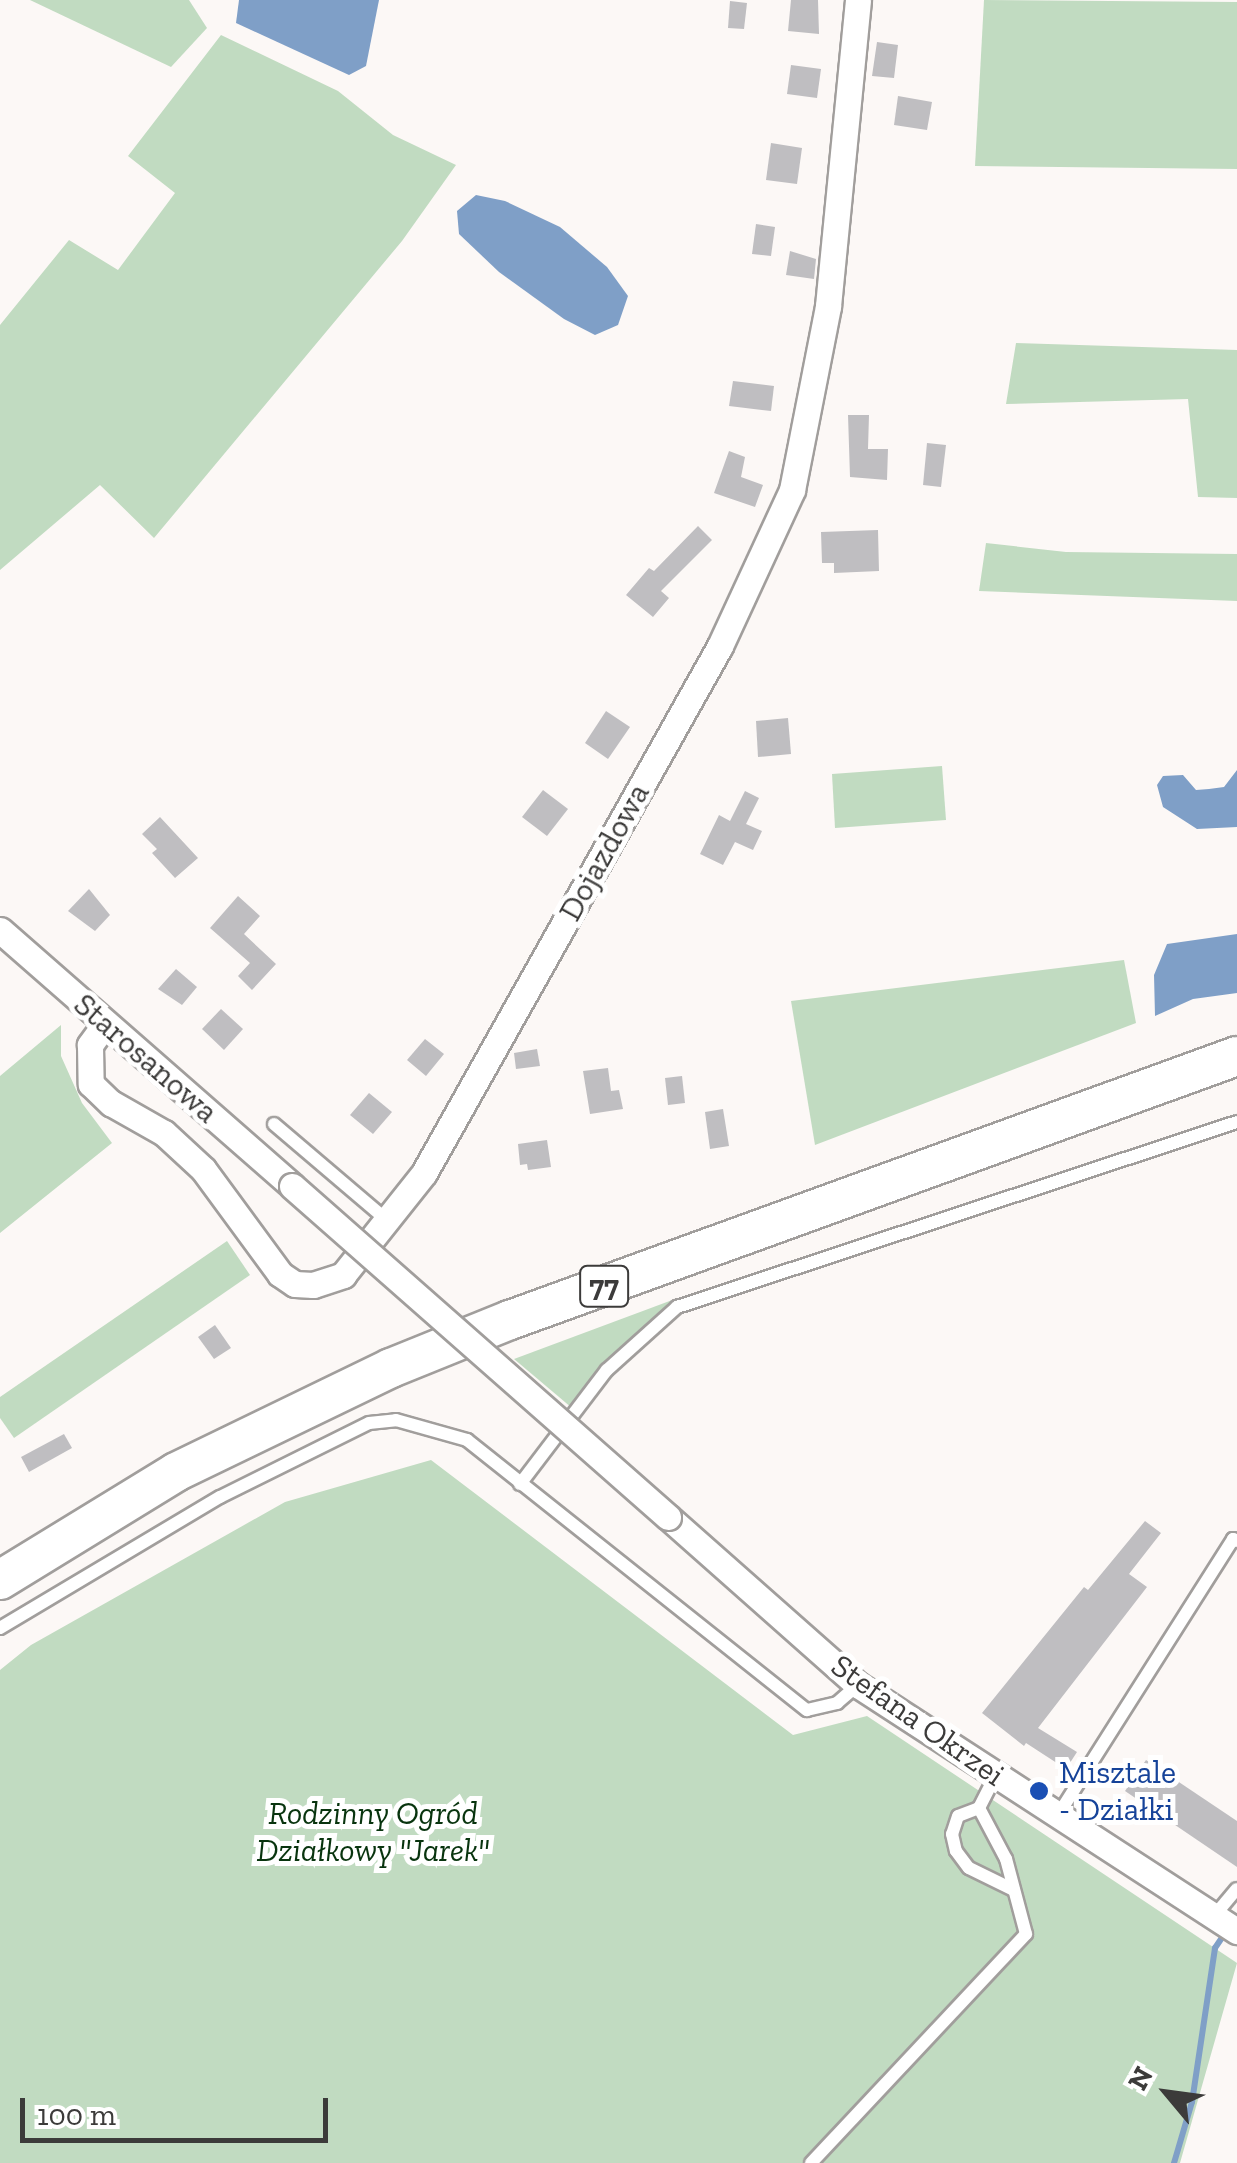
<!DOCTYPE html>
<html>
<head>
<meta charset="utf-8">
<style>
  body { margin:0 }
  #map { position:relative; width:1237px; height:2163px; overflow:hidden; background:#fcf8f6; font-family:"Zilla Slab",serif }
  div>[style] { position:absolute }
  .green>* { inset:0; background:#c1dbc1 }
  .water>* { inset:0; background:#7f9fc7 }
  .stream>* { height:6px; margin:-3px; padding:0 3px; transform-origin:3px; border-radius:3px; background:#7f9fc7 }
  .building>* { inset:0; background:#bfbec1 }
  .roads { filter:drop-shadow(2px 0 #a19e9c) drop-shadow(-2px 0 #a19e9c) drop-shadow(0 2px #a19e9c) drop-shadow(0 -2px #a19e9c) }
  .service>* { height:12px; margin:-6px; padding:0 6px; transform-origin:6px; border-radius:6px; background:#fff }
  .minor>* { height:25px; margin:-12.5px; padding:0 12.5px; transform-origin:12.5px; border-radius:12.5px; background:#fff }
  .primary>* { height:38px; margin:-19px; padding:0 19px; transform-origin:19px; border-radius:19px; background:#fff }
  .bridges { filter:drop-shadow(2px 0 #a19e9c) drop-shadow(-2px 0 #a19e9c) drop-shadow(0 2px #a19e9c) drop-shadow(0 -2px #a19e9c) }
  .minor-bridge>* { height:25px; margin:-12.5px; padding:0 12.5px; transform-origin:12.5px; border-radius:12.5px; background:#fff }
  .dots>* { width:28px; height:28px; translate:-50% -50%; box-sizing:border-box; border:5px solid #fff; border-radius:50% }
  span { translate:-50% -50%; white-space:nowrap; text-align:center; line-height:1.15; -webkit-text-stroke:10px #fff; paint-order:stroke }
  .shield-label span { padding:2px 8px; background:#fff; border:2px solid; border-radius:8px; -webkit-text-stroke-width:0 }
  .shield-label { font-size:30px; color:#3c3b3a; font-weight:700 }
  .street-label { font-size:32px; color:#3c3b3a }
  .transit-label { font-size:32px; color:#164399 }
  .left { translate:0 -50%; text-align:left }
  .park-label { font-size:32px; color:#08340e; font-style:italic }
  .north { position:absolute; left:1117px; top:2043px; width:100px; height:100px; -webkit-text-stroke:8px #fff; paint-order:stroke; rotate:299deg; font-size:28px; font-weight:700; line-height:40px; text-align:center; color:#3c3b3a }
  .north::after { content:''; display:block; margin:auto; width:35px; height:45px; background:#3c3b3a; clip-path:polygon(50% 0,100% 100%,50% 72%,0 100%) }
  .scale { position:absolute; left:20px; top:2098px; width:308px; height:45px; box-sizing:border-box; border:5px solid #3c3b3a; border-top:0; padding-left:12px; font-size:30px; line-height:35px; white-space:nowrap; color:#3c3b3a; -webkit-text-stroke:8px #fff; paint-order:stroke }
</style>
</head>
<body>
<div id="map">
  <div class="green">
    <div style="clip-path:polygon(30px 0,189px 0,207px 28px,171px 67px)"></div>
    <div style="clip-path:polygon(984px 0,1237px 2px,1237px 169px,975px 166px)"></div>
    <div style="clip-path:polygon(221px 35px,338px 91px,393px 135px,456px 165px,402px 241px,154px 538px,100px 485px,0 570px,0 325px,69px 240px,118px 270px,175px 193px,128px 156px)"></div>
    <div style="clip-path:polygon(1016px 343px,1237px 350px,1237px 498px,1198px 497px,1188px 399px,1006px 404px)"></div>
    <div style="clip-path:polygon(986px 543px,1066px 552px,1237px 554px,1237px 601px,979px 591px)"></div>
    <div style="clip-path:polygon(942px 766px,946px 820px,835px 828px,832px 774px)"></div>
    <div style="clip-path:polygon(1124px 960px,1136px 1023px,815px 1145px,791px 1001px)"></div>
    <div style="clip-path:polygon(61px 1025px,61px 1056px,82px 1103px,112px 1143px,0 1233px,0 1076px)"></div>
    <div style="clip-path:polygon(227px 1241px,250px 1275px,14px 1438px,0 1418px,0 1397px)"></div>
    <div style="clip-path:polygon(675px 1299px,572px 1408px,514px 1359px)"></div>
    <div style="clip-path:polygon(431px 1460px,793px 1735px,867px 1716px,1237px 1963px,1180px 2163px,0 2163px,0 1670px,31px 1645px,285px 1502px)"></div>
  </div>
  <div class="water">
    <div style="clip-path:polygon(239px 0,379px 0,366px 66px,349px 75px,236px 23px)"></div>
    <div style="clip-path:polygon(476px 195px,505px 201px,560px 227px,607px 267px,628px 296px,618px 325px,595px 335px,564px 319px,499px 272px,459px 234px,457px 211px)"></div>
    <div style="clip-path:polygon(1237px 770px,1237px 827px,1197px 829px,1163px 807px,1157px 785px,1163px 776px,1183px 775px,1196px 790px,1209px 789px,1224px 787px)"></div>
    <div style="clip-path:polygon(1237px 934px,1237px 993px,1193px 999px,1155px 1016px,1154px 975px,1167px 944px)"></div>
  </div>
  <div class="stream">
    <div style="left:1174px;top:2163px;width:64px;rotate:-73.6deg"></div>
    <div style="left:1192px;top:2102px;width:156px;rotate:-81.5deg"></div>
    <div style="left:1215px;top:1948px;width:22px;rotate:-56deg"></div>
  </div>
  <div class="building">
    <div style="clip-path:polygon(791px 0,818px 0,819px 34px,788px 31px)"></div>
    <div style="clip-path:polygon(730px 1px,747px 3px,744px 29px,728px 28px)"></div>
    <div style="clip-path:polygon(877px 42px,898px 45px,894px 78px,872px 76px)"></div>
    <div style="clip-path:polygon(791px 65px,821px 69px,817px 98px,787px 94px)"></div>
    <div style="clip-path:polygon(898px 96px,932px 102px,927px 130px,894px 125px)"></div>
    <div style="clip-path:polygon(771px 143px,802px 148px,797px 184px,766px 180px)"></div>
    <div style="clip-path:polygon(756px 224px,775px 227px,771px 256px,752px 254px)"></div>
    <div style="clip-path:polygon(790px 251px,816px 259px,814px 279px,786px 275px)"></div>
    <div style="clip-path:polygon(733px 381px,774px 386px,771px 411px,729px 406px)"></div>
    <div style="clip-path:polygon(848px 415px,869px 415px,868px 449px,888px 449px,887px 480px,850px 477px)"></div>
    <div style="clip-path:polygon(927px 443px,946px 445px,941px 487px,923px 485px)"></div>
    <div style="clip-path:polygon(729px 451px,745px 457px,741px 477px,763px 485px,755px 507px,714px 493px)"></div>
    <div style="clip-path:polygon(698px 526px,712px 540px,661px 591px,669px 598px,653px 617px,626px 595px,649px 568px,654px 571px)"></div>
    <div style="clip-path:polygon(878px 530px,879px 571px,834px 573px,834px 563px,822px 563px,821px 532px)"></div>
    <div style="clip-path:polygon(606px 711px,630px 727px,608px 759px,585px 743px)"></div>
    <div style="clip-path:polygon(788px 718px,791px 754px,758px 757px,756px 721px)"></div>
    <div style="clip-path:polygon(543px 790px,568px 809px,547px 836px,522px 817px)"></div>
    <div style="clip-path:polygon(745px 791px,759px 798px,746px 824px,762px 831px,753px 850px,735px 842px,723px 865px,700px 854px,719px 815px,730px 821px)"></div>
    <div style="clip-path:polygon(160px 817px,198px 858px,175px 878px,152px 853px,157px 849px,142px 834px)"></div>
    <div style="clip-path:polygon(89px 889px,110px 915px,95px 931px,68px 911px)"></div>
    <div style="clip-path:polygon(238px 896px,260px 916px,244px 934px,276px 964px,252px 990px,238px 976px,250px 963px,210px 928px)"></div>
    <div style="clip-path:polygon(176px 969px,197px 987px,182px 1005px,158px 989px)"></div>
    <div style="clip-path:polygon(221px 1009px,243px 1029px,224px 1050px,202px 1029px)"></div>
    <div style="clip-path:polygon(425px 1039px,444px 1054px,426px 1076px,407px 1060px)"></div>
    <div style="clip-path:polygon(537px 1049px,540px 1066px,516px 1069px,514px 1053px)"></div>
    <div style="clip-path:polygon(608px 1068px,611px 1091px,619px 1090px,623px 1109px,590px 1114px,583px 1071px)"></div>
    <div style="clip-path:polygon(682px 1076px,685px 1103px,668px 1105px,665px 1078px)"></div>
    <div style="clip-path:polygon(369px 1093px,392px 1112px,373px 1134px,350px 1115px)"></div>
    <div style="clip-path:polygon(723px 1109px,729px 1146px,710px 1149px,705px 1112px)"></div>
    <div style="clip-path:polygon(547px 1140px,551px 1167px,528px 1170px,527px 1164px,520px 1165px,518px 1144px)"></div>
    <div style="clip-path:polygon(215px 1325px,231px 1348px,214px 1359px,198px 1337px)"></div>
    <div style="clip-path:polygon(64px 1434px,72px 1448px,29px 1472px,21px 1457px)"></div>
    <div style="clip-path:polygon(1145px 1521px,1161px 1533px,1129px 1574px,1147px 1587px,1038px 1728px,1077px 1752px,1066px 1769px,1026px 1743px,1024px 1746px,982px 1713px,1084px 1587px,1088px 1590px)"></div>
    <div style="clip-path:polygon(1146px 1760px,1237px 1821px,1237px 1867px,1125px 1791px)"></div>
  </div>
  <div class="roads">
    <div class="service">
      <div style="left:274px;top:1124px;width:150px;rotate:40.4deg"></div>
      <div style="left:520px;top:1484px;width:143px;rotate:-52.7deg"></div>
      <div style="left:607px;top:1370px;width:94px;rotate:-42deg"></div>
      <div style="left:677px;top:1307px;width:590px;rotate:-18.28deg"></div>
      <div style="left:0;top:1628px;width:256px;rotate:-30.8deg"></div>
      <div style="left:220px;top:1497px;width:166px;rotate:-26.4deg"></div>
      <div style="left:369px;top:1423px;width:27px;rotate:-6deg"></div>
      <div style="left:396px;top:1420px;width:74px;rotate:15.7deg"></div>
      <div style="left:467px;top:1440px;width:434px;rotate:38.5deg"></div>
      <div style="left:807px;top:1710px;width:31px;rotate:-13deg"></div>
      <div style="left:837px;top:1703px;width:28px;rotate:-41deg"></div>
      <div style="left:979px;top:1808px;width:22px;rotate:159deg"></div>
      <div style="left:958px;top:1816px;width:19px;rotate:108deg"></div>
      <div style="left:952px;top:1834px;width:17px;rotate:77deg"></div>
      <div style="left:956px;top:1851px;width:21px;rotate:53deg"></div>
      <div style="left:969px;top:1868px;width:50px;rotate:26.1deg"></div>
      <div style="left:1058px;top:1815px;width:327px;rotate:-57.6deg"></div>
      <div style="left:1233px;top:1539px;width:4px;rotate:27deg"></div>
      <div style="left:1214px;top:1916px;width:35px;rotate:-50deg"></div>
      <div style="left:811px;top:2163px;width:314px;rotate:-46.8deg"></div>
      <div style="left:1026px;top:1934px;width:78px;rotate:-104.9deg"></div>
      <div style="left:1006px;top:1859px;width:58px;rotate:-117.9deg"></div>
      <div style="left:979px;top:1808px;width:37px;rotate:-63deg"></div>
    </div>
    <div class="minor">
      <div style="left:0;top:930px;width:388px;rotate:41.2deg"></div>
      <div style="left:105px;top:1024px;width:26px;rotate:126deg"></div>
      <div style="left:90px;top:1045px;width:39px;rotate:89deg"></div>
      <div style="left:91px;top:1084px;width:28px;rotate:44deg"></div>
      <div style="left:111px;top:1103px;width:61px;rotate:29.5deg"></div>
      <div style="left:164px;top:1133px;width:53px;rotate:42.7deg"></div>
      <div style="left:203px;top:1169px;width:130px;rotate:53.7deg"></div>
      <div style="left:280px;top:1274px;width:18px;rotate:34deg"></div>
      <div style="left:295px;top:1284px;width:18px;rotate:3deg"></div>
      <div style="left:313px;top:1285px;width:32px;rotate:-18deg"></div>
      <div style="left:343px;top:1275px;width:130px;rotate:-51.5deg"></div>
      <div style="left:424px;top:1173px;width:604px;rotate:-60.68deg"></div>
      <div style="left:720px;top:646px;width:172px;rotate:-65.2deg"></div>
      <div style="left:792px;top:490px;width:187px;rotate:-78.9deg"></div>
      <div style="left:828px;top:306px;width:307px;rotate:-84.4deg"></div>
      <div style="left:668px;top:1517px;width:254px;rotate:41.5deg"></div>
      <div style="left:858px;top:1685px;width:452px;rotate:33deg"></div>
    </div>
    <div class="primary">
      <div style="left:0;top:1580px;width:206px;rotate:-31.5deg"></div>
      <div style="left:176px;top:1472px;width:239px;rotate:-25.8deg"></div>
      <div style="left:391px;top:1368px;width:128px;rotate:-22deg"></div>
      <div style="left:510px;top:1320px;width:773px;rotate:-19.96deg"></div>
    </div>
  </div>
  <div class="bridges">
    <div class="minor-bridge">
      <div style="left:292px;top:1186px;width:501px;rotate:41.36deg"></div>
    </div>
  </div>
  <div class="dots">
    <div style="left:1039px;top:1791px;background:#1a4fb4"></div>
  </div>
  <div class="shield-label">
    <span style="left:604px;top:1286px">77</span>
  </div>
  <div class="street-label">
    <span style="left:604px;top:852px;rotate:-61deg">Dojazdowa</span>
    <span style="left:146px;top:1058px;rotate:41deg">Starosanowa</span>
    <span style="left:918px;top:1720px;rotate:35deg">Stefana Okrzei</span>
  </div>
  <div class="transit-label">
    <span class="left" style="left:1059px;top:1791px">Misztale<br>- Działki</span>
  </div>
  <div class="park-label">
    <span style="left:373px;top:1832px">Rodzinny Ogród<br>Działkowy "Jarek"</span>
  </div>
  <div class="north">N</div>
  <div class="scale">100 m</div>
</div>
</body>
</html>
